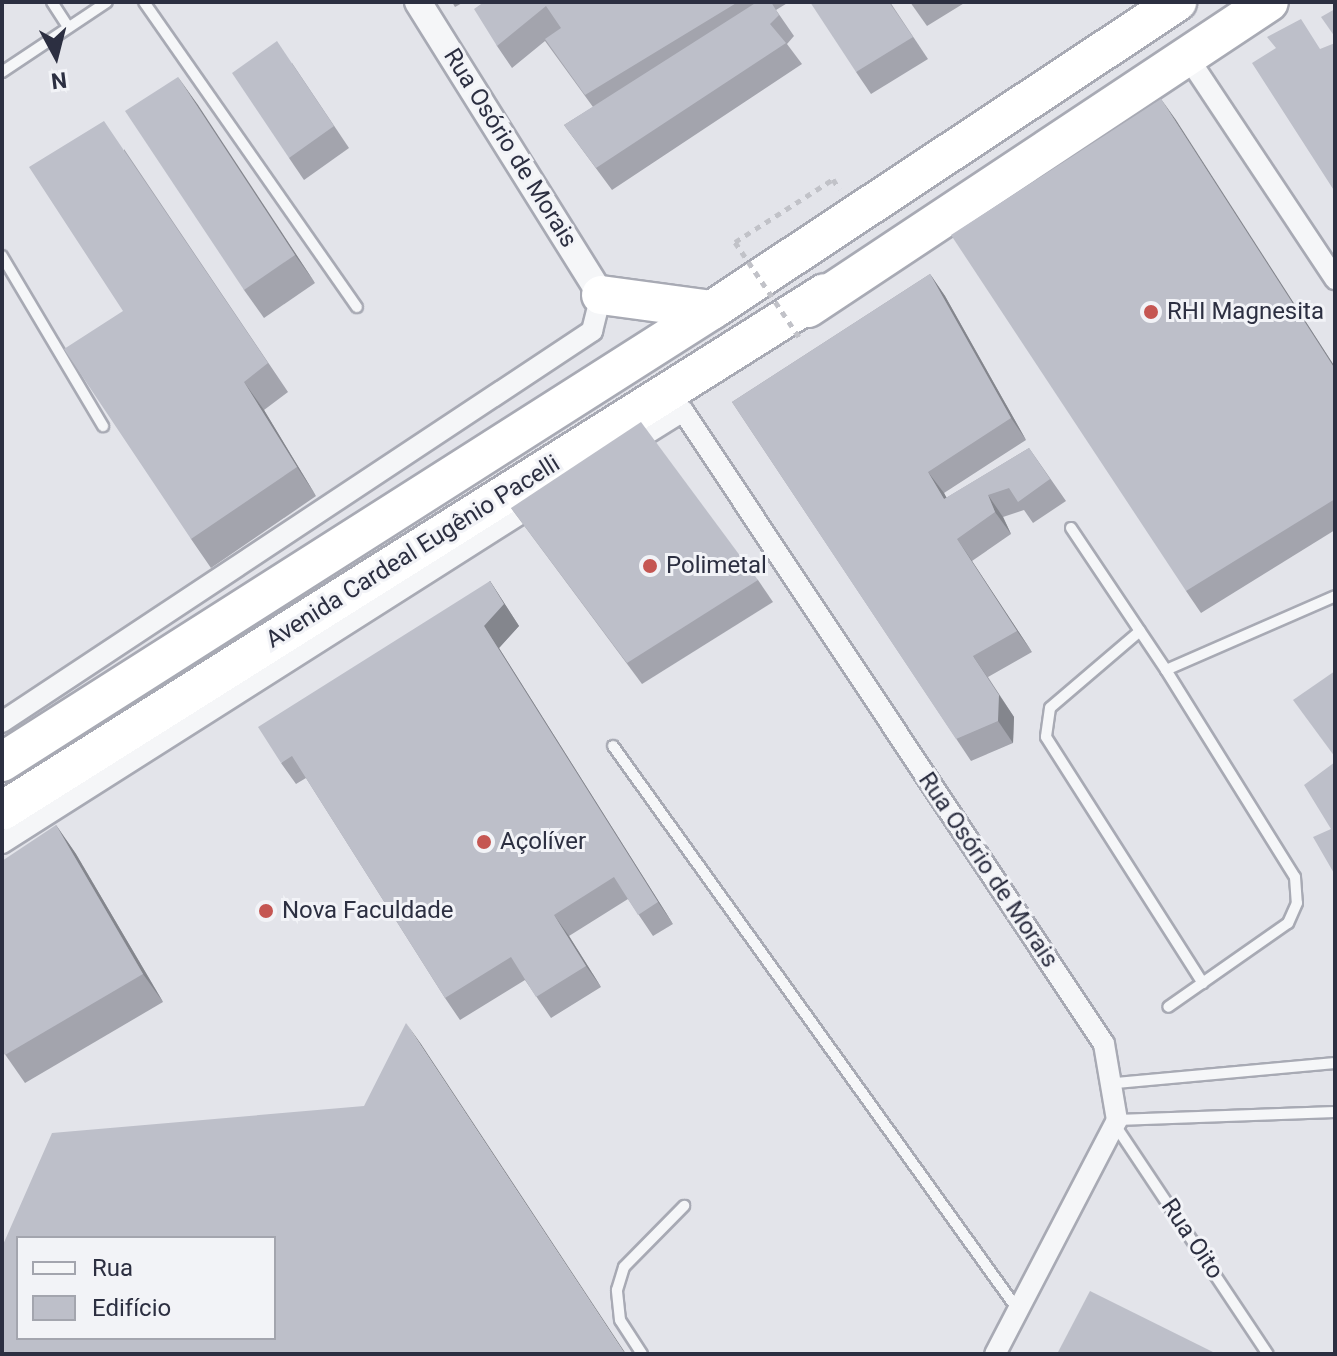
<!DOCTYPE html>
<html>
<head>
<meta charset="utf-8">
<style>
  body { margin:0 }
  #map { position:relative; width:1337px; height:1356px; overflow:hidden; background:#e3e4ea; font-family:Roboto,sans-serif }
  div>[style] { position:absolute }
  .path>* { height:5px; margin-top:-2.5px; transform-origin:0; background:repeating-linear-gradient(90deg,#c1c2c8 0 6px,transparent 0 12px) }
  .roads { filter:drop-shadow(2px 0 #a8aab4) drop-shadow(-2px 0 #a8aab4) drop-shadow(0 2px #a8aab4) drop-shadow(0 -2px #a8aab4) }
  .service>* { height:10px; margin:-5px; padding:0 5px; transform-origin:5px; border-radius:5px; background:#f5f6f8 }
  .minor>* { height:20px; margin:-10px; padding:0 10px; transform-origin:10px; border-radius:10px; background:#f5f6f8 }
  .tertiary>* { height:26px; margin:-13px; padding:0 13px; transform-origin:13px; border-radius:13px; background:#f5f6f8 }
  .motorway>* { height:38px; margin:-19px; padding:0 19px; transform-origin:19px; border-radius:19px; background:#fff }
  .path-bridge>* { height:5px; margin-top:-2.5px; transform-origin:0; background:repeating-linear-gradient(90deg,#c1c2c8 0 6px,transparent 0 12px) }
  .wall>* { inset:0; background:#a3a4ad }
  .shaded-wall>* { inset:0; background:#84868d }
  .building>* { inset:0; background:#bdbfc9 }
  .dots>* { width:22px; height:22px; translate:-50% -50%; box-sizing:border-box; border:4px solid #f2f3f7; border-radius:50% }
  span { translate:-50% -50%; white-space:nowrap; text-align:center; line-height:1.15; -webkit-text-stroke:6px #f2f3f7; paint-order:stroke }
  .street-label { font-size:24px; color:#2c2f41 }
  .poi-label { font-size:24px; color:#2c2f41 }
  .left { translate:0 -50%; text-align:left }
  .frame { position:absolute; inset:0; border:4px solid #2c2f41; pointer-events:none }
  .legend { position:absolute; left:16px; top:1236px; width:260px; height:104px; box-sizing:border-box; background:#f2f3f7; border:2px solid #a3a5ae; margin:0; padding:10px 14px; list-style:none; font-size:24px; color:#2c2f41 }
  .legend li { display:flex; align-items:center; gap:16px; height:40px }
  .legend b { width:40px; border:2px solid #a3a5ae }
  .north { position:absolute; left:16px; top:16px; width:80px; height:80px; -webkit-text-stroke:6px #f2f3f7; paint-order:stroke; rotate:173deg; font-size:22px; font-weight:700; line-height:32px; text-align:center; color:#2c2f41 }
  .north::after { content:''; display:block; margin:auto; width:28px; height:36px; background:#2c2f41; clip-path:polygon(50% 0,100% 100%,50% 72%,0 100%) }
</style>
</head>
<body>
<div id="map">
  <div class="path">
    <div style="left:735px;top:242px;width:117px;rotate:-32.7deg"></div>
    <div style="left:833px;top:179px;width:12px;rotate:59deg"></div>
  </div>
  <div class="roads">
    <div class="service">
      <div style="left:52px;top:2px;width:30px;rotate:57deg"></div>
      <div style="left:144px;top:2px;width:372px;rotate:55.1deg"></div>
      <div style="left:2px;top:72px;width:126px;rotate:-33.7deg"></div>
      <div style="left:2px;top:256px;width:198px;rotate:59.3deg"></div>
      <div style="left:1071px;top:528px;width:171px;rotate:56.2deg"></div>
      <div style="left:1166px;top:670px;width:184px;rotate:-23.6deg"></div>
      <div style="left:1140px;top:631px;width:118px;rotate:139.5deg"></div>
      <div style="left:1050px;top:708px;width:29px;rotate:98deg"></div>
      <div style="left:1046px;top:737px;width:292px;rotate:57.5deg"></div>
      <div style="left:1166px;top:670px;width:244px;rotate:58.1deg"></div>
      <div style="left:1295px;top:877px;width:26px;rotate:86deg"></div>
      <div style="left:1297px;top:903px;width:22px;rotate:114deg"></div>
      <div style="left:1288px;top:923px;width:146px;rotate:145deg"></div>
      <div style="left:613px;top:746px;width:694px;rotate:54.32deg"></div>
      <div style="left:1116px;top:1083px;width:220px;rotate:-5.2deg"></div>
      <div style="left:1117px;top:1120px;width:218px;rotate:-2.1deg"></div>
      <div style="left:1115px;top:1125px;width:275px;rotate:56.3deg"></div>
      <div style="left:642px;top:1354px;width:40px;rotate:-122.9deg"></div>
      <div style="left:620px;top:1320px;width:30px;rotate:-96deg"></div>
      <div style="left:617px;top:1290px;width:24px;rotate:-73deg"></div>
      <div style="left:624px;top:1267px;width:86px;rotate:-45.5deg"></div>
    </div>
    <div class="minor">
      <div style="left:1187px;top:56px;width:268px;rotate:56.4deg"></div>
      <div style="left:627px;top:446px;width:66px;rotate:-32deg"></div>
      <div style="left:683px;top:411px;width:760px;rotate:56.37deg"></div>
      <div style="left:1104px;top:1044px;width:77px;rotate:80.3deg"></div>
      <div style="left:1117px;top:1120px;width:264px;rotate:117.5deg"></div>
      <div style="left:2px;top:722px;width:708px;rotate:-33.53deg"></div>
      <div style="left:592px;top:331px;width:37px;rotate:-76deg"></div>
      <div style="left:2px;top:843px;width:636px;rotate:-32.42deg"></div>
    </div>
    <div class="tertiary">
      <div style="left:418px;top:2px;width:345px;rotate:58deg"></div>
    </div>
    <div class="motorway">
      <div style="left:601px;top:295px;width:112px;rotate:7.7deg"></div>
      <div style="left:808px;top:308px;width:553px;rotate:-33.58deg"></div>
      <div style="left:2px;top:762px;width:842px;rotate:-32.48deg"></div>
      <div style="left:712px;top:310px;width:558px;rotate:-33.52deg"></div>
      <div style="left:2px;top:811px;width:972px;rotate:-32.19deg"></div>
    </div>
  </div>
  <div class="path-bridge">
    <div style="left:735px;top:242px;width:115px;rotate:56deg"></div>
  </div>
  <div class="wall">
    <div style="clip-path:polygon(452px 2px,464px 2px,455px 7px)"></div>
    <div style="clip-path:polygon(484px 2px,789px 2px,776px 10px,794px 36px,787px 44px,802px 64px,612px 190px,564px 125px,593px 107px,545px 41px,512px 68px,497px 46px)"></div>
    <div style="clip-path:polygon(890px 2px,928px 59px,871px 94px,856px 72px)"></div>
    <div style="clip-path:polygon(910px 2px,966px 2px,927px 26px)"></div>
    <div style="clip-path:polygon(292px 63px,349px 148px,304px 180px,289px 158px)"></div>
    <div style="clip-path:polygon(178px 77px,315px 283px,264px 318px,244px 290px)"></div>
    <div style="clip-path:polygon(1161px 99px,1335px 367px,1335px 530px,1201px 613px,1186px 591px)"></div>
    <div style="clip-path:polygon(124px 149px,288px 392px,264px 410px,316px 496px,211px 568px,191px 539px,123px 311px)"></div>
    <div style="clip-path:polygon(930px 274px,945px 296px,1026px 440px,944px 493px,946px 498px,1029px 448px,1066px 501px,1033px 523px,1024px 510px,1003px 517px,1011px 534px,972px 561px,1032px 652px,988px 677px,1014px 717px,1013px 743px,971px 761px,732px 402px)"></div>
    <div style="clip-path:polygon(511px 508px,758px 580px,773px 602px,642px 684px)"></div>
    <div style="clip-path:polygon(490px 581px,519px 626px,499px 648px,673px 924px,653px 936px,628px 899px,569px 936px,601px 987px,551px 1018px,525px 980px,460px 1020px,445px 998px,306px 778px,296px 784px,281px 763px)"></div>
    <div style="clip-path:polygon(56px 825px,76px 854px,163px 1002px,25px 1083px,2px 1050px)"></div>
  </div>
  <div class="shaded-wall">
    <div style="clip-path:polygon(178px 77px,198px 105px,315px 283px,295px 255px)"></div>
    <div style="clip-path:polygon(1161px 99px,1176px 120px,1335px 367px,1335px 369px)"></div>
    <div style="clip-path:polygon(930px 274px,945px 296px,1026px 440px,1011px 418px)"></div>
    <div style="clip-path:polygon(244px 382px,264px 410px,316px 496px,297px 467px)"></div>
    <div style="clip-path:polygon(928px 472px,944px 493px,959px 520px,944px 499px)"></div>
    <div style="clip-path:polygon(988px 495px,1003px 517px,1011px 534px,995px 512px)"></div>
    <div style="clip-path:polygon(957px 539px,972px 561px,1032px 652px,1017px 631px)"></div>
    <div style="clip-path:polygon(490px 581px,519px 626px,499px 648px,673px 924px,658px 902px,484px 626px)"></div>
    <div style="clip-path:polygon(973px 656px,1014px 717px,1013px 743px,998px 721px)"></div>
    <div style="clip-path:polygon(56px 825px,76px 854px,163px 1002px,143px 974px)"></div>
    <div style="clip-path:polygon(554px 915px,569px 936px,601px 987px,586px 966px)"></div>
    <div style="clip-path:polygon(406px 1023px,421px 1044px,626px 1354px,625px 1354px)"></div>
  </div>
  <div class="building">
    <div style="clip-path:polygon(484px 2px,738px 2px,585px 95px,545px 39px,561px 28px,546px 6px,497px 46px,474px 9px)"></div>
    <div style="clip-path:polygon(757px 2px,771px 2px,779px 15px,770px 24px,786px 43px,596px 168px,564px 125px)"></div>
    <div style="clip-path:polygon(810px 2px,889px 2px,913px 37px,856px 72px)"></div>
    <div style="clip-path:polygon(1335px 9px,1335px 37px,1321px 17px)"></div>
    <div style="clip-path:polygon(1301px 19px,1320px 49px,1335px 43px,1335px 192px,1252px 63px,1276px 48px,1267px 37px)"></div>
    <div style="clip-path:polygon(277px 41px,334px 126px,289px 158px,232px 73px)"></div>
    <div style="clip-path:polygon(178px 77px,295px 255px,244px 290px,125px 111px)"></div>
    <div style="clip-path:polygon(1161px 99px,1335px 369px,1335px 499px,1186px 591px,951px 235px)"></div>
    <div style="clip-path:polygon(104px 121px,268px 363px,244px 382px,297px 467px,191px 539px,64px 349px,123px 311px,29px 167px)"></div>
    <div style="clip-path:polygon(930px 274px,1011px 418px,928px 472px,944px 499px,1029px 448px,1050px 479px,1018px 502px,1009px 488px,988px 495px,995px 512px,957px 539px,1017px 631px,973px 656px,999px 695px,998px 721px,956px 739px,732px 402px)"></div>
    <div style="clip-path:polygon(641px 422px,758px 580px,627px 663px,511px 508px)"></div>
    <div style="clip-path:polygon(490px 581px,504px 604px,484px 626px,658px 902px,638px 915px,614px 877px,554px 915px,586px 966px,536px 997px,511px 957px,445px 998px,292px 756px,281px 763px,258px 727px)"></div>
    <div style="clip-path:polygon(1335px 671px,1335px 757px,1293px 700px)"></div>
    <div style="clip-path:polygon(1335px 762px,1335px 875px,1313px 837px,1331px 829px,1304px 785px)"></div>
    <div style="clip-path:polygon(56px 825px,143px 974px,5px 1055px,2px 1050px,2px 861px)"></div>
    <div style="clip-path:polygon(evenodd,406px 1023px,625px 1354px,2px 1354px,2px 1247px,52px 1133px,364px 1106px,406px 1023px,18px 1238px,274px 1238px,274px 1338px,18px 1338px,18px 1238px)"></div>
    <div style="clip-path:polygon(1090px 1291px,1217px 1354px,1057px 1354px)"></div>
  </div>
  <div class="dots">
    <div style="left:1151px;top:312px;background:#c55652"></div>
    <div style="left:650px;top:566px;background:#c55652"></div>
    <div style="left:484px;top:842px;background:#c55652"></div>
    <div style="left:266px;top:911px;background:#c55652"></div>
  </div>
  <div class="street-label">
    <span style="left:510px;top:148px;rotate:58deg">Rua Osório de Morais</span>
    <span style="left:413px;top:552px;rotate:-32deg">Avenida Cardeal Eugênio Pacelli</span>
    <span style="left:988px;top:870px;rotate:56deg">Rua Osório de Morais</span>
    <span style="left:1192px;top:1239px;rotate:56deg">Rua Oito</span>
  </div>
  <div class="poi-label">
    <span class="left" style="left:1167px;top:312px">RHI Magnesita</span>
    <span class="left" style="left:666px;top:566px">Polimetal</span>
    <span class="left" style="left:500px;top:842px">Açolíver</span>
    <span class="left" style="left:282px;top:911px">Nova Faculdade</span>
  </div>
  <div class="frame"></div>
  <ul class="legend">
  <li><b style="height:10px;background:#f5f6f8"></b>Rua</li>
  <li><b style="height:22px;background:#bdbfc9"></b>Edifício</li>
  </ul>
  <div class="north">N</div>
</div>
</body>
</html>
